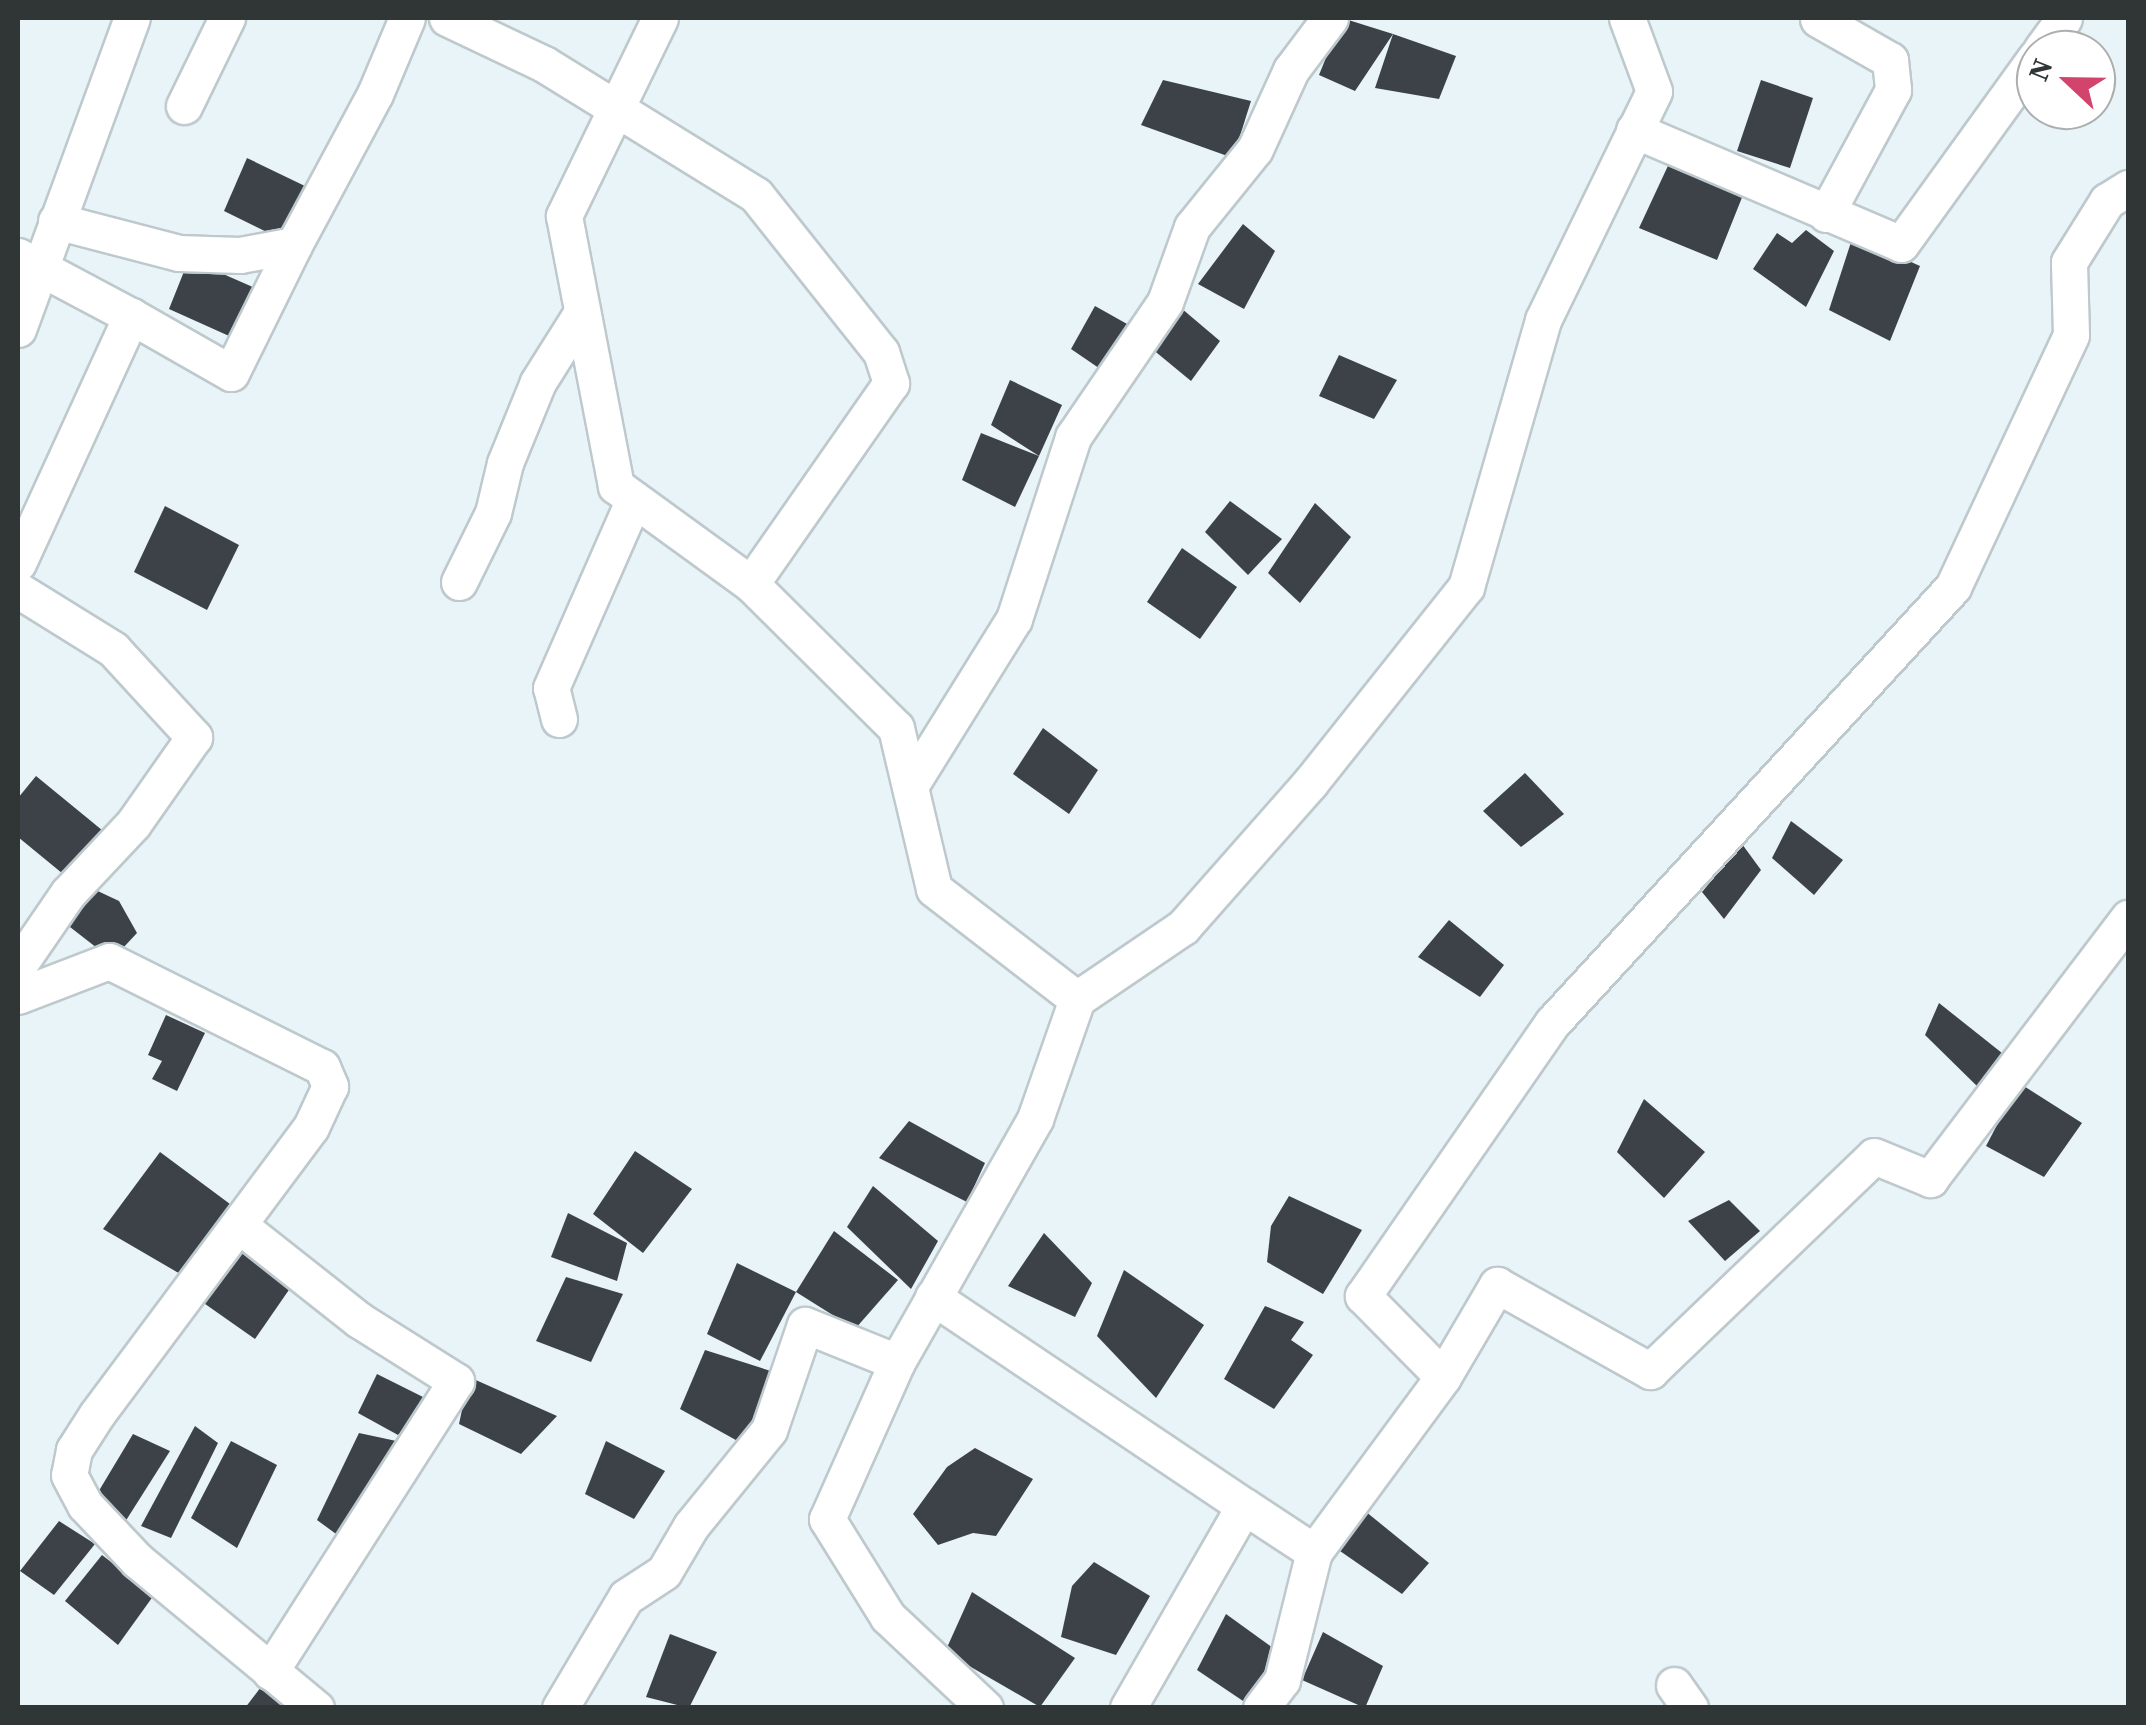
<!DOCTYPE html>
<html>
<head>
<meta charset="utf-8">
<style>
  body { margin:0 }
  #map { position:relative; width:2146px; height:1725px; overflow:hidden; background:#e9f4f8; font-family:"Source Serif 4",serif }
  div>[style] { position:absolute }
  .building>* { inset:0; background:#3c4248 }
  .roads { filter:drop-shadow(2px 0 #bec9cd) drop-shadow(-2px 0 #bec9cd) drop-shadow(0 2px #bec9cd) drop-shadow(0 -2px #bec9cd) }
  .street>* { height:35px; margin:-17.5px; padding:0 17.5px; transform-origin:17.5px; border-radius:17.5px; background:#fff }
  span { translate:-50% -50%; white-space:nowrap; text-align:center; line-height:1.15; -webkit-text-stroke:10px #fff; paint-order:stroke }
  .frame { position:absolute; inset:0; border:20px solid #303536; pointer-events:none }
  .north { position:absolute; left:2016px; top:30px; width:100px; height:100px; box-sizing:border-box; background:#fff; border:2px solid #acaeaf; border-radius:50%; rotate:292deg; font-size:28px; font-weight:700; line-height:40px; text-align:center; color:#303536 }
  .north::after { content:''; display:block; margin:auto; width:35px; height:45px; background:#d2446c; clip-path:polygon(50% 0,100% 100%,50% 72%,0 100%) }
</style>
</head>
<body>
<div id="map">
  <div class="building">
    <div style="clip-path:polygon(1342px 18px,1393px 34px,1355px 91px,1319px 75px)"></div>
    <div style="clip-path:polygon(1393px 34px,1456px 56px,1439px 99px,1375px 88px)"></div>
    <div style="clip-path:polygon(1163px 80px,1251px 101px,1233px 158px,1141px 125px)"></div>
    <div style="clip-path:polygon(1761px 80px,1813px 98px,1790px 168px,1737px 151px)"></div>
    <div style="clip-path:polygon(1673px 155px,1747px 185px,1717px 260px,1639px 228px)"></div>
    <div style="clip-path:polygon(247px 158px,307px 187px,287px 242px,224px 211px)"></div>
    <div style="clip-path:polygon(1243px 224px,1275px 251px,1244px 309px,1198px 284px)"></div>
    <div style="clip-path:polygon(1806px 230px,1834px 251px,1806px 307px,1753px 269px,1777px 233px,1792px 243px)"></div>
    <div style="clip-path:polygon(1853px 236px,1920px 266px,1890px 341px,1829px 310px)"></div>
    <div style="clip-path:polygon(189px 259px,255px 288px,238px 340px,169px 309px)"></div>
    <div style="clip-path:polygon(1095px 306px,1136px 329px,1112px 377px,1071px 349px)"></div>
    <div style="clip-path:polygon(1181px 308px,1220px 341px,1191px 381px,1151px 348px)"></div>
    <div style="clip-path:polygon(1339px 355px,1397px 380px,1374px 419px,1319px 396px)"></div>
    <div style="clip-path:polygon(1010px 380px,1062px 405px,1039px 456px,991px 425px)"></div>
    <div style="clip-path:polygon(981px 433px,1039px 456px,1015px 507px,962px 480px)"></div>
    <div style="clip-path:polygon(1230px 501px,1282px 539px,1248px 575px,1205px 532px)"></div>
    <div style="clip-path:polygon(1315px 503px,1351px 537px,1300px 603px,1268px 573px)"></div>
    <div style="clip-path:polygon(165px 506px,239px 545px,207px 610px,134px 572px)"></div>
    <div style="clip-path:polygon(1182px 548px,1237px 587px,1200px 639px,1147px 602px)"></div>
    <div style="clip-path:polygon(1043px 728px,1098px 770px,1069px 814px,1013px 774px)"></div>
    <div style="clip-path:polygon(1525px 773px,1564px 814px,1521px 847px,1483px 811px)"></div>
    <div style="clip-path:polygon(36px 776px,108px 835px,68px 878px,18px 837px,18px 798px)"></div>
    <div style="clip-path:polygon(1791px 821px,1843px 860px,1814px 895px,1772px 858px)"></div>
    <div style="clip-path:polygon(1742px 844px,1761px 870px,1724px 919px,1702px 892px)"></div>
    <div style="clip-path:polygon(87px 886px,119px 901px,137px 933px,122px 949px,97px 948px,61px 920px)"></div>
    <div style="clip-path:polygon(1449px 920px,1504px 965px,1480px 997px,1418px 957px)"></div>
    <div style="clip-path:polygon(1939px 1003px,2007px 1057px,1981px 1090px,1925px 1035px)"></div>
    <div style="clip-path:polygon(166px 1015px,205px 1033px,177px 1091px,152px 1079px,162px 1061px,148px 1055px)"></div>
    <div style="clip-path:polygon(2019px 1083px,2082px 1123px,2044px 1177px,1986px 1146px)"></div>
    <div style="clip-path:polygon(1644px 1099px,1705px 1152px,1664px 1198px,1617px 1152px)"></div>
    <div style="clip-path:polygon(909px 1121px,985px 1163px,967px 1202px,879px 1158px)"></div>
    <div style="clip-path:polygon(635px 1151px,692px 1189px,643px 1253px,593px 1214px)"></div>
    <div style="clip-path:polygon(160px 1152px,234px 1207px,182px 1275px,103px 1229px)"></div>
    <div style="clip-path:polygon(873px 1186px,938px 1241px,911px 1289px,847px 1227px)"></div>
    <div style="clip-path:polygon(1289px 1196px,1362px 1230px,1323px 1294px,1267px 1262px,1271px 1226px)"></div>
    <div style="clip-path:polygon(1729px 1200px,1760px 1231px,1725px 1261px,1688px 1221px)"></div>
    <div style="clip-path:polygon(568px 1213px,627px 1243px,617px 1281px,551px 1257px)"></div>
    <div style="clip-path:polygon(834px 1231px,898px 1280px,855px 1329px,796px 1292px)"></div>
    <div style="clip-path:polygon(1044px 1233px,1092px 1283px,1075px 1317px,1008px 1286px)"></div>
    <div style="clip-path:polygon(236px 1248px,293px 1284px,255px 1339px,198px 1299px)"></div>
    <div style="clip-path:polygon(737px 1263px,796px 1292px,760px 1361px,707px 1334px)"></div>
    <div style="clip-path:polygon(1124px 1270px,1204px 1325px,1156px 1398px,1097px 1336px)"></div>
    <div style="clip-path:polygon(566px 1277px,623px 1294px,591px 1362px,536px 1341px)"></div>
    <div style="clip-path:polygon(1265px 1306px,1304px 1322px,1291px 1340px,1313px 1355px,1274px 1409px,1224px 1379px)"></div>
    <div style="clip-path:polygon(705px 1350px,777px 1373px,752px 1449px,680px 1409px)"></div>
    <div style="clip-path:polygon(377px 1374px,431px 1401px,398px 1435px,358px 1413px)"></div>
    <div style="clip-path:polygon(469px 1377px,557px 1416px,521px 1454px,459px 1424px)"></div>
    <div style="clip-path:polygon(195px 1426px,218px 1443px,171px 1538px,141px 1526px)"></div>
    <div style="clip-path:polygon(359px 1433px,415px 1445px,347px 1542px,317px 1520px)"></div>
    <div style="clip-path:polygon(133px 1434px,170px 1451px,125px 1522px,91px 1504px)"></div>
    <div style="clip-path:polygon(231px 1441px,277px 1465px,237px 1548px,191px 1518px)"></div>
    <div style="clip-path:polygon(606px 1441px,665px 1471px,634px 1519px,585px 1494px)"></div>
    <div style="clip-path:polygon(975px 1448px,1033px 1479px,996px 1536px,973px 1533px,938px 1545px,913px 1514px,947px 1467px)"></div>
    <div style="clip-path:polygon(1365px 1511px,1429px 1563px,1402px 1594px,1340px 1551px)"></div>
    <div style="clip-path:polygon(59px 1521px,95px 1544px,54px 1595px,20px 1571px)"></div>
    <div style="clip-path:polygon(102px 1555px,154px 1595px,118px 1645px,65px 1601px)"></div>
    <div style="clip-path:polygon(1094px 1562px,1150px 1596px,1116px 1655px,1061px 1637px,1072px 1586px)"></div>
    <div style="clip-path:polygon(972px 1592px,1075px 1658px,1040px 1707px,945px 1652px)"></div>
    <div style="clip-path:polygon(1226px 1614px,1287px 1658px,1249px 1705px,1197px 1670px)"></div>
    <div style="clip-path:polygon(1323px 1632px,1383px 1666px,1365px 1708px,1302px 1680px)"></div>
    <div style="clip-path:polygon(670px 1634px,717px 1652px,689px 1708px,646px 1697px)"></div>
    <div style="clip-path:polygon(264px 1683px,296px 1708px,245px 1708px)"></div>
  </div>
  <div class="roads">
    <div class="street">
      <div style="left:447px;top:18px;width:107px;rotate:25.4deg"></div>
      <div style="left:544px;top:64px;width:249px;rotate:31.7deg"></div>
      <div style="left:756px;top:195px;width:201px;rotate:51.5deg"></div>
      <div style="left:881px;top:352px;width:33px;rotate:72deg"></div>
      <div style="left:891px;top:383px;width:245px;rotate:124.9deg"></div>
      <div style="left:660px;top:18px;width:220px;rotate:115.9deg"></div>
      <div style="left:564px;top:216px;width:275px;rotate:79.1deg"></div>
      <div style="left:616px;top:486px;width:167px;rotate:36deg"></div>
      <div style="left:751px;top:584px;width:204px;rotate:44.8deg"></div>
      <div style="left:896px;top:728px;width:165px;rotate:76.7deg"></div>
      <div style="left:934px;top:889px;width:180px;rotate:37.6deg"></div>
      <div style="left:1077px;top:999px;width:127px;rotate:109.3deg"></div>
      <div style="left:1035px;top:1119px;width:279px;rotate:119.6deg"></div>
      <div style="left:897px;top:1362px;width:172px;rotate:114deg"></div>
      <div style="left:827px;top:1519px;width:115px;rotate:58.1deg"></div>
      <div style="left:888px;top:1617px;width:133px;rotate:43.2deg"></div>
      <div style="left:1818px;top:19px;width:83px;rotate:29.7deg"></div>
      <div style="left:1890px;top:60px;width:30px;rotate:84deg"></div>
      <div style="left:1893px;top:90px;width:141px;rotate:118.4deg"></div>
      <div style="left:2041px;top:50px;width:39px;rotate:-54deg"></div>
      <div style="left:184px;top:106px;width:98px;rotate:-64deg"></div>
      <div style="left:1634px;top:130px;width:290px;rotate:23.1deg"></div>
      <div style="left:1901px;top:244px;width:231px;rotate:-54.2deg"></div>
      <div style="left:56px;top:221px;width:127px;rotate:14.6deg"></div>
      <div style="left:179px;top:253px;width:61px;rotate:1.9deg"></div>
      <div style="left:240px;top:255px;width:55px;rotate:-10.5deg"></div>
      <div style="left:294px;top:245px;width:171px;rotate:-61.8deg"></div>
      <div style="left:375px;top:94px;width:82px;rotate:-67.2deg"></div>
      <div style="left:18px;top:256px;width:128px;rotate:28deg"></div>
      <div style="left:18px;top:329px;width:331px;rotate:-69.9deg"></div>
      <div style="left:18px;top:563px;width:272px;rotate:-65.4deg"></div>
      <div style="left:131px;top:316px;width:115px;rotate:29.7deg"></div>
      <div style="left:231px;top:373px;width:143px;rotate:-63.8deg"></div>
      <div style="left:459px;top:582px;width:77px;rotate:-63.8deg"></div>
      <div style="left:493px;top:513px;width:51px;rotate:-76.5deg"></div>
      <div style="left:505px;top:463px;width:87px;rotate:-67.8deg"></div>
      <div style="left:538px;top:382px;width:83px;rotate:-57.8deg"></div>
      <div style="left:18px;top:590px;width:112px;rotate:31.8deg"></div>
      <div style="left:113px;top:649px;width:120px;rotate:47.4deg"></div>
      <div style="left:194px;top:737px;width:106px;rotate:125deg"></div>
      <div style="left:133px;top:824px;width:95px;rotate:133.3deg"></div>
      <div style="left:68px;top:893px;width:88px;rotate:124.4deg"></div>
      <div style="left:559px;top:719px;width:32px;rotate:-104deg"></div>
      <div style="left:551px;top:688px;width:206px;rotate:-66.3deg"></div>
      <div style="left:910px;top:786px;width:197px;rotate:-58.1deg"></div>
      <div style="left:1014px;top:619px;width:191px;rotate:-72deg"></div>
      <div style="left:1073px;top:437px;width:163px;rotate:-55.7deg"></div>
      <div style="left:1165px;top:302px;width:80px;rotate:-70.2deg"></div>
      <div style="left:1192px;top:227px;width:100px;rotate:-51.1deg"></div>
      <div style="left:1255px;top:149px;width:87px;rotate:-65.5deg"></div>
      <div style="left:1291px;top:70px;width:65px;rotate:-53.1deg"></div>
      <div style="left:18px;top:996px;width:97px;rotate:-21deg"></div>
      <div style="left:109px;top:961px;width:238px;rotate:26.5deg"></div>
      <div style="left:322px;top:1067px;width:21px;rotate:67deg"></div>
      <div style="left:330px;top:1086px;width:45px;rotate:114.9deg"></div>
      <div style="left:311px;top:1127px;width:358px;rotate:126.7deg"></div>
      <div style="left:97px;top:1414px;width:43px;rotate:122.6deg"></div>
      <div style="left:74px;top:1450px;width:25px;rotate:101deg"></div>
      <div style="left:69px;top:1475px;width:34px;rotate:62deg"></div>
      <div style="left:85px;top:1505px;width:77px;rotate:46.6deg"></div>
      <div style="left:138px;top:1561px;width:231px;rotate:39.6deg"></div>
      <div style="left:1077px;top:999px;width:128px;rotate:-34.2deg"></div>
      <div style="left:1183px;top:927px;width:192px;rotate:-48.6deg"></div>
      <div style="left:1310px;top:783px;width:251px;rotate:-51.5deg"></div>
      <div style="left:1466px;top:587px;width:278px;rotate:-73.9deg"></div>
      <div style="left:1543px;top:320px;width:254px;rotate:-64.1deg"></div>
      <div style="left:1654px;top:91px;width:78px;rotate:-110.3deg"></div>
      <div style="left:240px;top:1226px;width:152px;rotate:38.3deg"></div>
      <div style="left:359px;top:1320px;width:115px;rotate:32.2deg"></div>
      <div style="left:456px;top:1381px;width:345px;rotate:122.6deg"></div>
      <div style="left:933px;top:1297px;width:375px;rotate:33.9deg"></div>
      <div style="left:1244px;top:1506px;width:233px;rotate:119.9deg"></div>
      <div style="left:1443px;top:1377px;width:107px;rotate:-59.6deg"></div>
      <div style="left:1497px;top:1285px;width:176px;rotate:29.3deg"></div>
      <div style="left:1650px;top:1371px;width:310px;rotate:-43.8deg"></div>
      <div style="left:1874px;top:1156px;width:61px;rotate:22.3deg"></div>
      <div style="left:1930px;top:1179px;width:328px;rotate:-52.8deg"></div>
      <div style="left:1244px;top:1506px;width:84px;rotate:33.3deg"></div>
      <div style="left:1314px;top:1552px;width:217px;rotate:-53.6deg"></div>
      <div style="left:1443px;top:1377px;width:114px;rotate:-134.6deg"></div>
      <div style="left:1363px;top:1296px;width:333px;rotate:-55.3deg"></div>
      <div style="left:1553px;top:1022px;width:591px;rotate:-47.4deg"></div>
      <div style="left:1953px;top:587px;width:278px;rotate:-64.9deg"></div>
      <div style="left:2071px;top:335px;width:73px;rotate:-91.6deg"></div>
      <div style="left:2069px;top:262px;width:72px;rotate:-58.1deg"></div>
      <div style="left:2107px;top:201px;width:25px;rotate:-32deg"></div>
      <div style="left:1674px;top:1685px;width:28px;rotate:55deg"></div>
      <div style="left:560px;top:1708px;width:129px;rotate:-59.3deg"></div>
      <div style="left:626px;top:1597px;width:45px;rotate:-33.3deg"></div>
      <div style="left:664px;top:1572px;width:53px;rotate:-59.6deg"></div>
      <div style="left:691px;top:1526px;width:124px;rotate:-50.9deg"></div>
      <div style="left:769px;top:1430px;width:111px;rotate:-71.1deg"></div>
      <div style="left:805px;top:1325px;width:99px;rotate:21.9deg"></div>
      <div style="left:1261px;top:1708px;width:35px;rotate:-53deg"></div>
      <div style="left:1282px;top:1680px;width:132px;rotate:-76deg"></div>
    </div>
  </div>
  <div class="frame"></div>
  <div class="north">N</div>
</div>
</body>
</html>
